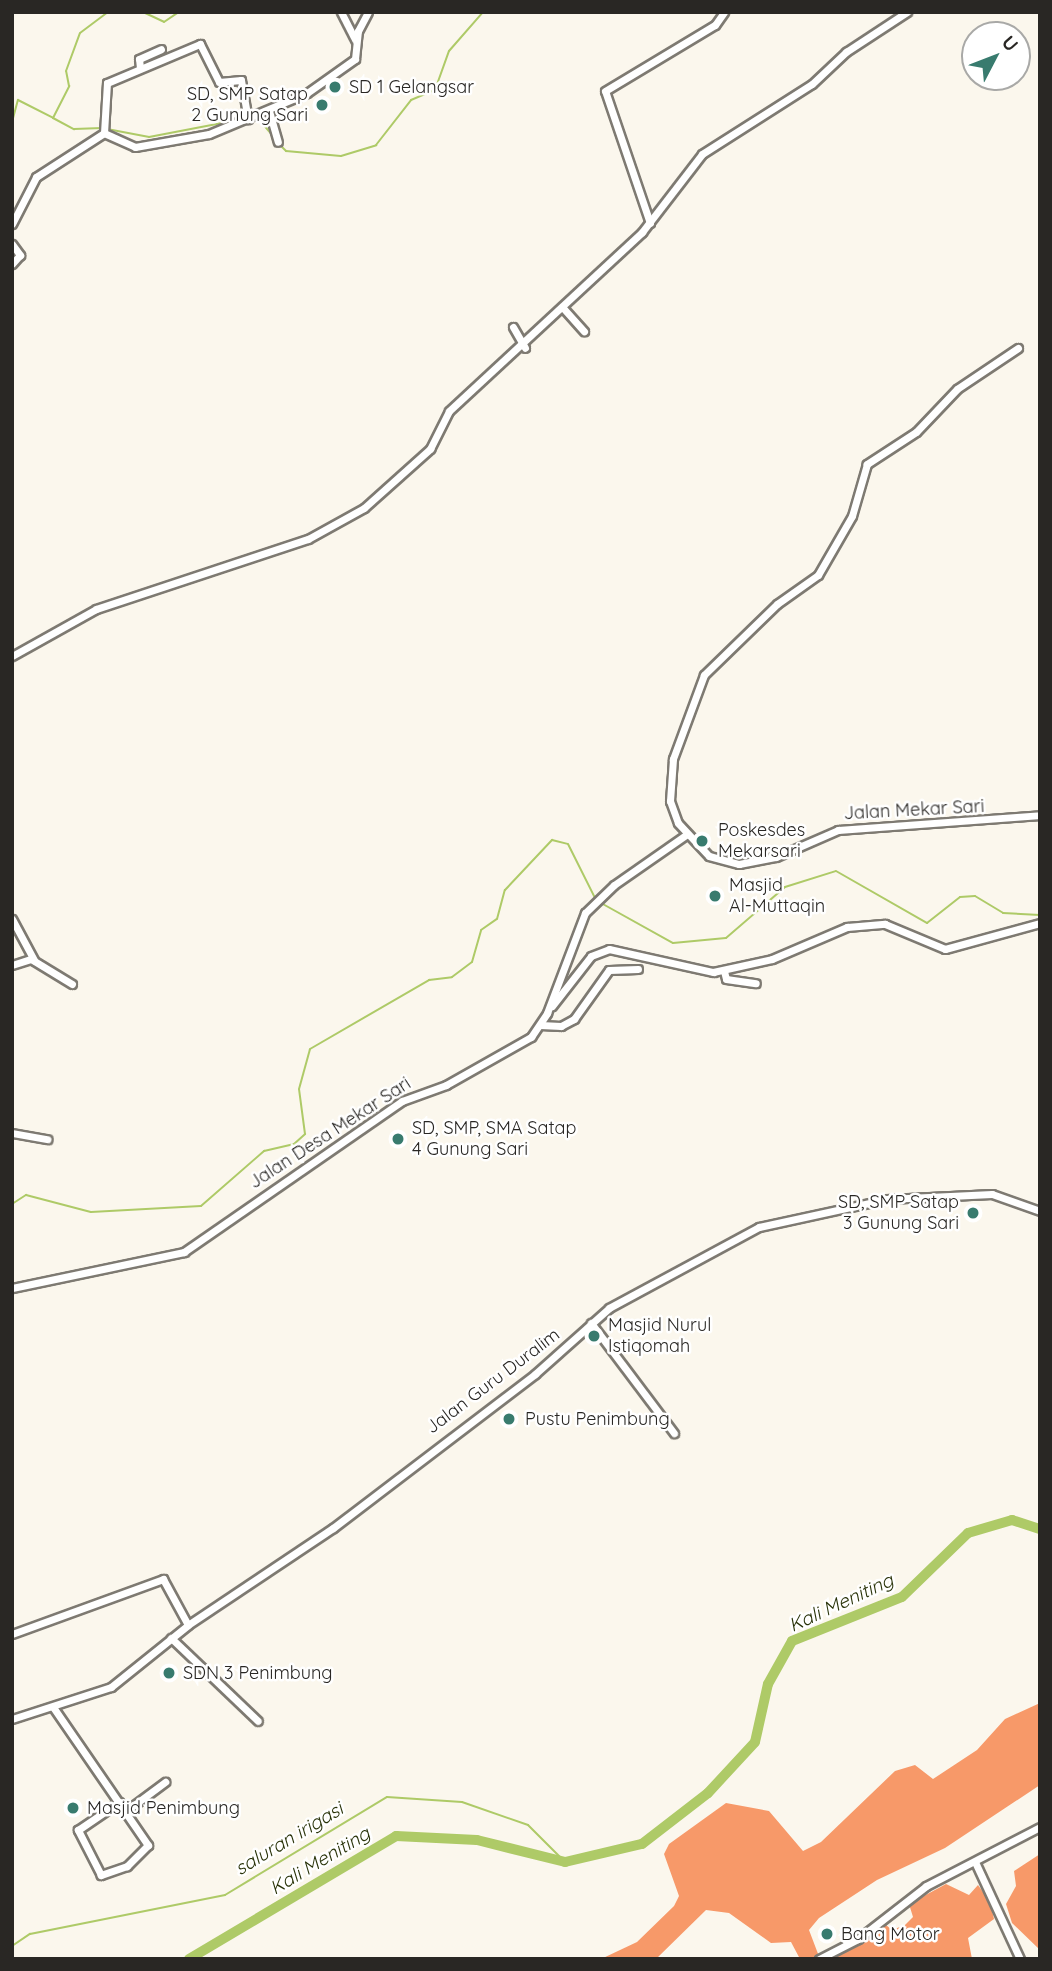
<!DOCTYPE html>
<html>
<head>
<meta charset="utf-8">
<style>
  body { margin:0 }
  #map { position:relative; width:1052px; height:1971px; overflow:hidden; background:#fbf7ed; font-family:Quicksand,sans-serif }
  div>[style] { position:absolute }
  .forest>* { inset:0; background:#f79969 }
  .stream>* { height:2px; margin:-1px; padding:0 1px; transform-origin:1px; border-radius:1px; background:#aeca67 }
  .river>* { height:10px; margin:-5px; padding:0 5px; transform-origin:5px; border-radius:5px; background:#aeca67 }
  .roads { filter:drop-shadow(2px 0 #7e7a72) drop-shadow(-2px 0 #7e7a72) drop-shadow(0 2px #7e7a72) drop-shadow(0 -2px #7e7a72) }
  .minor>* { height:7px; margin:-3.5px; padding:0 3.5px; transform-origin:3.5px; border-radius:3.5px; background:#fff }
  .dots>* { width:19px; height:19px; translate:-50% -50%; box-sizing:border-box; border:4px solid #fff; border-radius:50% }
  span { translate:-50% -50%; white-space:nowrap; text-align:center; line-height:1.15; -webkit-text-stroke:5px #fff; paint-order:stroke }
  .poi-label { font-size:18px; color:#292724 }
  .left { translate:0 -50%; text-align:left }
  .right { translate:-100% -50%; text-align:right }
  .street-label { font-size:18px; color:#292724 }
  .water-label { font-size:19px; color:#293309; font-style:italic }
  .frame { position:absolute; inset:0; border:14px solid #292724; pointer-events:none }
  .north { position:absolute; left:961px; top:21px; width:70px; height:70px; box-sizing:border-box; background:#fff; border:2px solid #a9a9a7; border-radius:50%; rotate:48deg; font-size:19px; font-weight:700; line-height:28px; text-align:center; color:#292724 }
  .north::after { content:''; display:block; margin:auto; width:24px; height:32px; background:#387b6e; clip-path:polygon(50% 0,100% 100%,50% 72%,0 100%) }
</style>
</head>
<body>
<div id="map">
  <div class="forest">
    <div style="clip-path:polygon(1040px 1703px,1040px 1785px,945px 1848px,877px 1880px,819px 1918px,809px 1930px,820px 1959px,800px 1959px,791px 1942px,771px 1943px,729px 1913px,706px 1910px,656px 1959px,601px 1959px,637px 1942px,674px 1906px,679px 1896px,664px 1854px,669px 1844px,726px 1803px,769px 1811px,803px 1851px,821px 1842px,895px 1771px,915px 1765px,933px 1779px,977px 1750px,1005px 1719px)"></div>
    <div style="clip-path:polygon(1040px 1854px,1040px 1950px,1012px 1923px,1006px 1904px,1016px 1886px,1014px 1871px)"></div>
    <div style="clip-path:polygon(946px 1884px,969px 1895px,978px 1885px,990px 1902px,994px 1919px,968px 1938px,972px 1959px,831px 1959px,886px 1925px,892px 1930px,905px 1925px,913px 1917px,909px 1904px)"></div>
  </div>
  <div class="stream">
    <div style="left:143px;top:12px;width:23px;rotate:25deg"></div>
    <div style="left:164px;top:22px;width:18px;rotate:-34deg"></div>
    <div style="left:257px;top:117px;width:26px;rotate:50deg"></div>
    <div style="left:53px;top:118px;width:24px;rotate:28deg"></div>
    <div style="left:74px;top:129px;width:28px;rotate:-2deg"></div>
    <div style="left:12px;top:122px;width:23px;rotate:-75deg"></div>
    <div style="left:18px;top:100px;width:39px;rotate:27deg"></div>
    <div style="left:53px;top:118px;width:36px;rotate:-63deg"></div>
    <div style="left:69px;top:86px;width:15px;rotate:-101deg"></div>
    <div style="left:66px;top:71px;width:40px;rotate:-69.8deg"></div>
    <div style="left:80px;top:33px;width:35px;rotate:-37deg"></div>
    <div style="left:107px;top:129px;width:43px;rotate:10.8deg"></div>
    <div style="left:149px;top:137px;width:85px;rotate:-10.9deg"></div>
    <div style="left:279px;top:144px;width:10px;rotate:45deg"></div>
    <div style="left:286px;top:151px;width:55px;rotate:5.2deg"></div>
    <div style="left:341px;top:156px;width:37px;rotate:-17deg"></div>
    <div style="left:376px;top:145px;width:57px;rotate:-52.1deg"></div>
    <div style="left:411px;top:100px;width:26px;rotate:-23deg"></div>
    <div style="left:435px;top:90px;width:41px;rotate:-70.3deg"></div>
    <div style="left:449px;top:51px;width:52px;rotate:-48.9deg"></div>
    <div style="left:601px;top:903px;width:82px;rotate:29.1deg"></div>
    <div style="left:673px;top:943px;width:53px;rotate:-5.4deg"></div>
    <div style="left:726px;top:938px;width:78px;rotate:-40.8deg"></div>
    <div style="left:785px;top:887px;width:53px;rotate:-17.4deg"></div>
    <div style="left:836px;top:871px;width:105px;rotate:29.7deg"></div>
    <div style="left:927px;top:923px;width:42px;rotate:-38.2deg"></div>
    <div style="left:960px;top:897px;width:15px;rotate:-4deg"></div>
    <div style="left:975px;top:896px;width:33px;rotate:31deg"></div>
    <div style="left:1003px;top:913px;width:37px;rotate:3deg"></div>
    <div style="left:12px;top:1204px;width:17px;rotate:-33deg"></div>
    <div style="left:26px;top:1195px;width:67px;rotate:14.7deg"></div>
    <div style="left:91px;top:1212px;width:110px;rotate:-3.1deg"></div>
    <div style="left:201px;top:1206px;width:84px;rotate:-41.1deg"></div>
    <div style="left:264px;top:1151px;width:31px;rotate:-13deg"></div>
    <div style="left:294px;top:1144px;width:15px;rotate:-42deg"></div>
    <div style="left:305px;top:1134px;width:45px;rotate:-97.6deg"></div>
    <div style="left:299px;top:1089px;width:41px;rotate:-74.6deg"></div>
    <div style="left:310px;top:1049px;width:138px;rotate:-30.1deg"></div>
    <div style="left:429px;top:980px;width:23px;rotate:-7deg"></div>
    <div style="left:452px;top:977px;width:25px;rotate:-37deg"></div>
    <div style="left:472px;top:962px;width:33px;rotate:-74deg"></div>
    <div style="left:481px;top:930px;width:19px;rotate:-35deg"></div>
    <div style="left:497px;top:919px;width:30px;rotate:-75deg"></div>
    <div style="left:505px;top:890px;width:69px;rotate:-46.8deg"></div>
    <div style="left:552px;top:840px;width:16px;rotate:14deg"></div>
    <div style="left:568px;top:844px;width:63px;rotate:63.4deg"></div>
    <div style="left:12px;top:1946px;width:22px;rotate:-34deg"></div>
    <div style="left:30px;top:1934px;width:199px;rotate:-11.3deg"></div>
    <div style="left:225px;top:1895px;width:189px;rotate:-31.2deg"></div>
    <div style="left:387px;top:1797px;width:75px;rotate:3.8deg"></div>
    <div style="left:462px;top:1802px;width:70px;rotate:19.2deg"></div>
    <div style="left:528px;top:1825px;width:52px;rotate:45deg"></div>
  </div>
  <div class="river">
    <div style="left:189px;top:1959px;width:241px;rotate:-30.7deg"></div>
    <div style="left:396px;top:1836px;width:81px;rotate:2.8deg"></div>
    <div style="left:477px;top:1840px;width:91px;rotate:14deg"></div>
    <div style="left:565px;top:1862px;width:79px;rotate:-13.2deg"></div>
    <div style="left:642px;top:1844px;width:83px;rotate:-37.7deg"></div>
    <div style="left:708px;top:1793px;width:69px;rotate:-47.3deg"></div>
    <div style="left:755px;top:1742px;width:59px;rotate:-77.4deg"></div>
    <div style="left:768px;top:1684px;width:49px;rotate:-60.8deg"></div>
    <div style="left:792px;top:1641px;width:118px;rotate:-21.8deg"></div>
    <div style="left:902px;top:1597px;width:92px;rotate:-44.1deg"></div>
    <div style="left:968px;top:1533px;width:46px;rotate:-16.5deg"></div>
    <div style="left:1012px;top:1520px;width:29px;rotate:18deg"></div>
  </div>
  <div class="roads">
    <div class="minor">
      <div style="left:341px;top:12px;width:31px;rotate:63deg"></div>
      <div style="left:140px;top:68px;width:9px;rotate:-96deg"></div>
      <div style="left:139px;top:59px;width:24px;rotate:-24deg"></div>
      <div style="left:269px;top:111px;width:32px;rotate:74deg"></div>
      <div style="left:104px;top:133px;width:50px;rotate:-86.6deg"></div>
      <div style="left:107px;top:83px;width:101px;rotate:-22.8deg"></div>
      <div style="left:200px;top:44px;width:42px;rotate:63.4deg"></div>
      <div style="left:219px;top:82px;width:22px;rotate:-5deg"></div>
      <div style="left:241px;top:80px;width:40px;rotate:80deg"></div>
      <div style="left:650px;top:223px;width:139px;rotate:-108.8deg"></div>
      <div style="left:605px;top:91px;width:128px;rotate:-31deg"></div>
      <div style="left:715px;top:25px;width:16px;rotate:-55deg"></div>
      <div style="left:12px;top:224px;width:53px;rotate:-62.9deg"></div>
      <div style="left:36px;top:177px;width:81px;rotate:-32.9deg"></div>
      <div style="left:104px;top:133px;width:34px;rotate:24deg"></div>
      <div style="left:135px;top:147px;width:75px;rotate:-10deg"></div>
      <div style="left:209px;top:134px;width:106px;rotate:-22.7deg"></div>
      <div style="left:307px;top:93px;width:59px;rotate:-35.3deg"></div>
      <div style="left:355px;top:59px;width:28px;rotate:-84deg"></div>
      <div style="left:358px;top:31px;width:21px;rotate:-62deg"></div>
      <div style="left:12px;top:244px;width:14px;rotate:54deg"></div>
      <div style="left:20px;top:255px;width:12px;rotate:132deg"></div>
      <div style="left:564px;top:309px;width:30px;rotate:48deg"></div>
      <div style="left:513px;top:327px;width:24px;rotate:60deg"></div>
      <div style="left:1018px;top:348px;width:73px;rotate:146.1deg"></div>
      <div style="left:957px;top:389px;width:59px;rotate:133.6deg"></div>
      <div style="left:916px;top:432px;width:59px;rotate:146.9deg"></div>
      <div style="left:867px;top:464px;width:54px;rotate:106.1deg"></div>
      <div style="left:852px;top:516px;width:68px;rotate:120deg"></div>
      <div style="left:818px;top:575px;width:50px;rotate:144.7deg"></div>
      <div style="left:777px;top:604px;width:102px;rotate:135.8deg"></div>
      <div style="left:704px;top:675px;width:90px;rotate:110.3deg"></div>
      <div style="left:673px;top:759px;width:42px;rotate:94.1deg"></div>
      <div style="left:670px;top:801px;width:23px;rotate:70deg"></div>
      <div style="left:678px;top:823px;width:45px;rotate:46.8deg"></div>
      <div style="left:709px;top:856px;width:31px;rotate:15deg"></div>
      <div style="left:739px;top:864px;width:38px;rotate:-11deg"></div>
      <div style="left:776px;top:857px;width:68px;rotate:-23.5deg"></div>
      <div style="left:838px;top:830px;width:203px;rotate:-4.2deg"></div>
      <div style="left:12px;top:656px;width:96px;rotate:-29.2deg"></div>
      <div style="left:96px;top:609px;width:223px;rotate:-18.3deg"></div>
      <div style="left:308px;top:539px;width:64px;rotate:-29deg"></div>
      <div style="left:364px;top:508px;width:89px;rotate:-41.8deg"></div>
      <div style="left:430px;top:449px;width:42px;rotate:-63.4deg"></div>
      <div style="left:449px;top:411px;width:263px;rotate:-42.8deg"></div>
      <div style="left:642px;top:232px;width:98px;rotate:-52.4deg"></div>
      <div style="left:702px;top:154px;width:130px;rotate:-32.5deg"></div>
      <div style="left:812px;top:84px;width:47px;rotate:-43.3deg"></div>
      <div style="left:846px;top:52px;width:73px;rotate:-33.3deg"></div>
      <div style="left:12px;top:919px;width:47px;rotate:61.8deg"></div>
      <div style="left:12px;top:965px;width:20px;rotate:-18deg"></div>
      <div style="left:31px;top:959px;width:48px;rotate:31.4deg"></div>
      <div style="left:724px;top:971px;width:8px;rotate:76deg"></div>
      <div style="left:726px;top:979px;width:30px;rotate:8deg"></div>
      <div style="left:552px;top:1006px;width:63px;rotate:-52deg"></div>
      <div style="left:591px;top:956px;width:19px;rotate:-21deg"></div>
      <div style="left:609px;top:949px;width:107px;rotate:12.5deg"></div>
      <div style="left:713px;top:972px;width:60px;rotate:-12.4deg"></div>
      <div style="left:772px;top:959px;width:82px;rotate:-23.1deg"></div>
      <div style="left:847px;top:927px;width:38px;rotate:-5deg"></div>
      <div style="left:885px;top:924px;width:65px;rotate:22.6deg"></div>
      <div style="left:945px;top:949px;width:98px;rotate:-15.3deg"></div>
      <div style="left:540px;top:1025px;width:21px;rotate:3deg"></div>
      <div style="left:561px;top:1026px;width:15px;rotate:-28deg"></div>
      <div style="left:574px;top:1019px;width:60px;rotate:-54.5deg"></div>
      <div style="left:609px;top:970px;width:29px;rotate:-2deg"></div>
      <div style="left:12px;top:1133px;width:36px;rotate:10deg"></div>
      <div style="left:12px;top:1288px;width:176px;rotate:-11.8deg"></div>
      <div style="left:184px;top:1252px;width:265px;rotate:-34.7deg"></div>
      <div style="left:402px;top:1101px;width:47px;rotate:-20deg"></div>
      <div style="left:446px;top:1085px;width:98px;rotate:-29.5deg"></div>
      <div style="left:531px;top:1037px;width:29px;rotate:-56deg"></div>
      <div style="left:547px;top:1013px;width:107px;rotate:-69.2deg"></div>
      <div style="left:585px;top:913px;width:40px;rotate:-44deg"></div>
      <div style="left:614px;top:885px;width:89px;rotate:-34.9deg"></div>
      <div style="left:591px;top:1323px;width:138px;rotate:53deg"></div>
      <div style="left:12px;top:1634px;width:161px;rotate:-20deg"></div>
      <div style="left:163px;top:1579px;width:52px;rotate:61.5deg"></div>
      <div style="left:171px;top:1638px;width:120px;rotate:43.7deg"></div>
      <div style="left:53px;top:1707px;width:168px;rotate:55.5deg"></div>
      <div style="left:148px;top:1845px;width:30px;rotate:135deg"></div>
      <div style="left:127px;top:1866px;width:28px;rotate:161deg"></div>
      <div style="left:101px;top:1875px;width:51px;rotate:-117.1deg"></div>
      <div style="left:78px;top:1830px;width:50px;rotate:-34.3deg"></div>
      <div style="left:12px;top:1719px;width:104px;rotate:-17.9deg"></div>
      <div style="left:111px;top:1687px;width:99px;rotate:-38.8deg"></div>
      <div style="left:188px;top:1625px;width:174px;rotate:-33.8deg"></div>
      <div style="left:333px;top:1528px;width:254px;rotate:-37.3deg"></div>
      <div style="left:535px;top:1374px;width:99px;rotate:-41.7deg"></div>
      <div style="left:609px;top:1308px;width:170px;rotate:-28.4deg"></div>
      <div style="left:759px;top:1227px;width:131px;rotate:-12.3deg"></div>
      <div style="left:887px;top:1199px;width:105px;rotate:-2.7deg"></div>
      <div style="left:992px;top:1194px;width:51px;rotate:19.5deg"></div>
      <div style="left:126px;top:1811px;width:49px;rotate:-36.6deg"></div>
      <div style="left:975px;top:1862px;width:107px;rotate:65.1deg"></div>
      <div style="left:819px;top:1959px;width:44px;rotate:-27.1deg"></div>
      <div style="left:858px;top:1939px;width:86px;rotate:-37.9deg"></div>
      <div style="left:926px;top:1886px;width:128px;rotate:-27.4deg"></div>
    </div>
  </div>
  <div class="dots">
    <div style="left:335px;top:87px;background:#387b6e"></div>
    <div style="left:322px;top:105px;background:#387b6e"></div>
    <div style="left:702px;top:841px;background:#387b6e"></div>
    <div style="left:715px;top:896px;background:#387b6e"></div>
    <div style="left:398px;top:1139px;background:#387b6e"></div>
    <div style="left:973px;top:1213px;background:#387b6e"></div>
    <div style="left:594px;top:1336px;background:#387b6e"></div>
    <div style="left:509px;top:1419px;background:#387b6e"></div>
    <div style="left:169px;top:1673px;background:#387b6e"></div>
    <div style="left:73px;top:1808px;background:#387b6e"></div>
    <div style="left:827px;top:1934px;background:#387b6e"></div>
  </div>
  <div class="poi-label">
    <span class="left" style="left:349px;top:87px">SD 1 Gelangsar</span>
    <span class="right" style="left:308px;top:105px">SD, SMP Satap<br>2 Gunung Sari</span>
    <span class="left" style="left:718px;top:841px">Poskesdes<br>Mekarsari</span>
    <span class="left" style="left:729px;top:896px">Masjid<br>Al-Muttaqin</span>
    <span class="left" style="left:412px;top:1139px">SD, SMP, SMA Satap<br>4 Gunung Sari</span>
    <span class="right" style="left:959px;top:1213px">SD, SMP Satap<br>3 Gunung Sari</span>
    <span class="left" style="left:608px;top:1336px">Masjid Nurul<br>Istiqomah</span>
    <span class="left" style="left:525px;top:1419px">Pustu Penimbung</span>
    <span class="left" style="left:183px;top:1673px">SDN 3 Penimbung</span>
    <span class="left" style="left:87px;top:1808px">Masjid Penimbung</span>
    <span class="left" style="left:841px;top:1934px">Bang Motor</span>
  </div>
  <div class="street-label">
    <span style="left:914px;top:810px;rotate:-3deg">Jalan Mekar Sari</span>
    <span style="left:330px;top:1133px;rotate:-33deg">Jalan Desa Mekar Sari</span>
    <span style="left:493px;top:1381px;rotate:-37deg">Jalan Guru Duralim</span>
  </div>
  <div class="water-label">
    <span style="left:841px;top:1603px;rotate:-25deg">Kali Meniting</span>
    <span style="left:289px;top:1839px;rotate:-31deg">saluran irigasi</span>
    <span style="left:320px;top:1861px;rotate:-31deg">Kali Meniting</span>
  </div>
  <div class="frame"></div>
  <div class="north">U</div>
</div>
</body>
</html>
